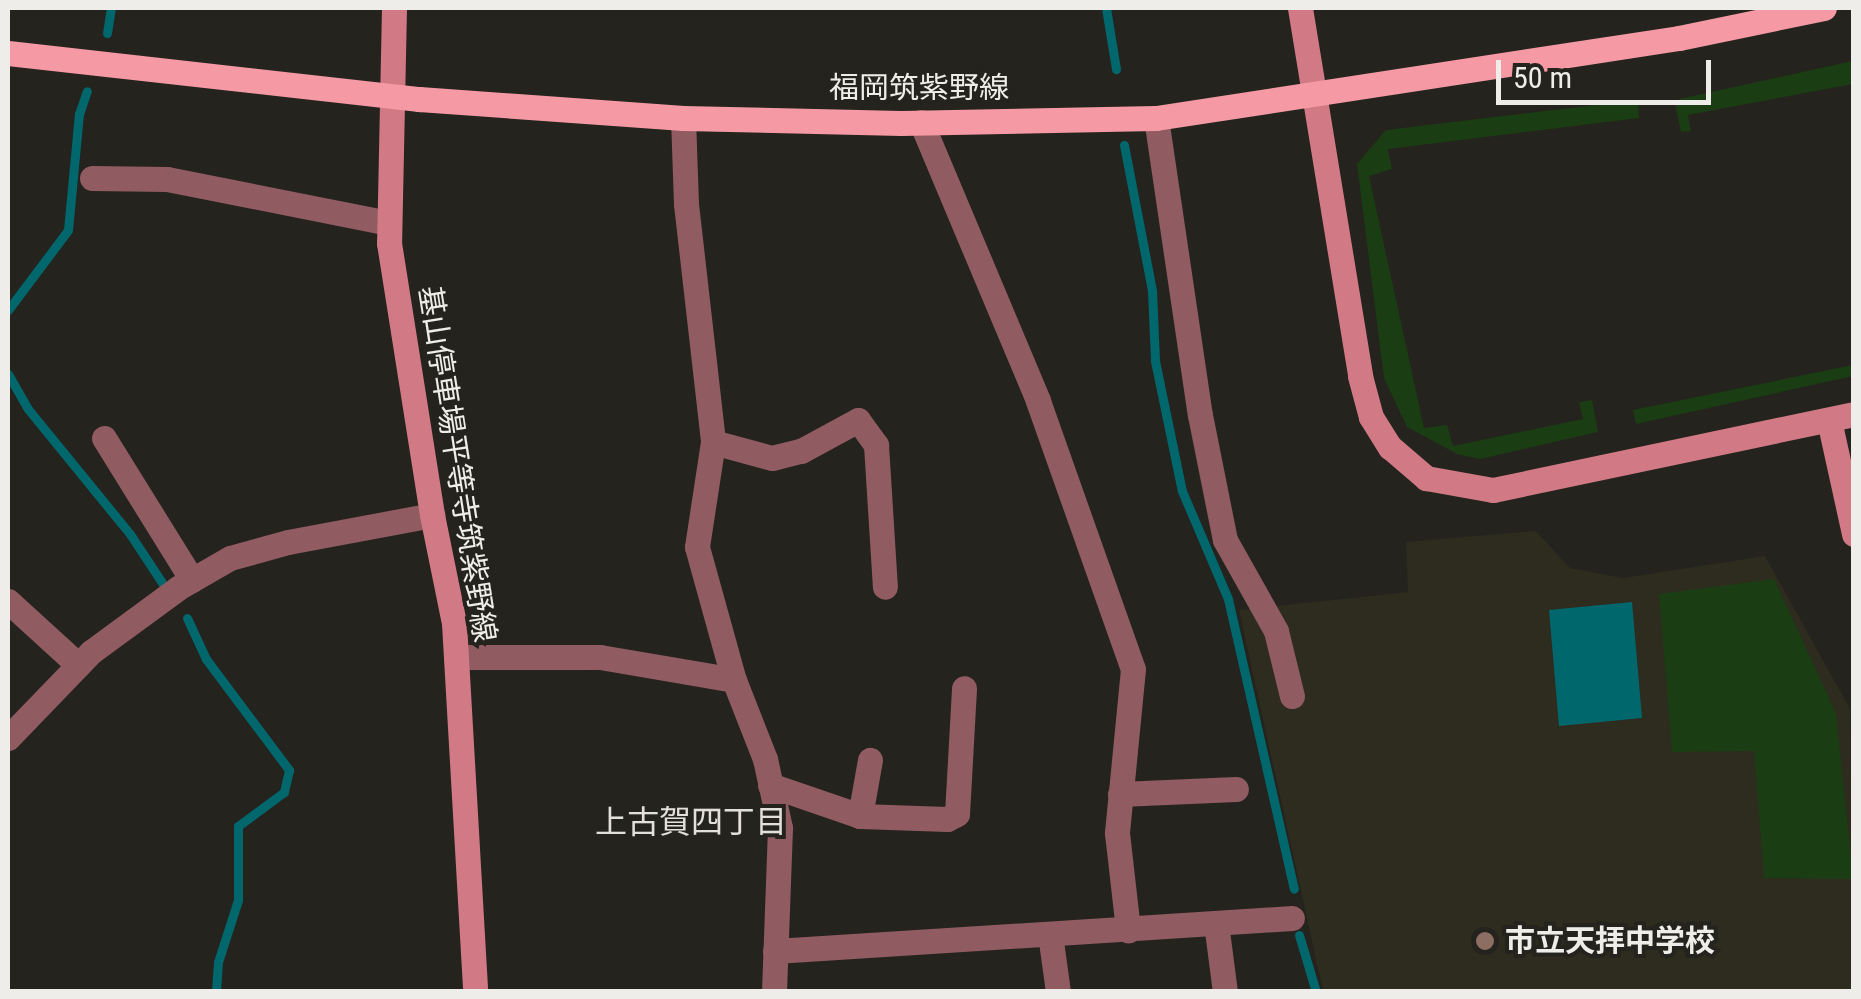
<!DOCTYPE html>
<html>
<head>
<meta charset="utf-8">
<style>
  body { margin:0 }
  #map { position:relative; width:1861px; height:999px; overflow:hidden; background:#24231d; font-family:"Roboto Condensed","Noto Sans JP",sans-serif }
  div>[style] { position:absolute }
  .built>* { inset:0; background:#2e2b1f }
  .green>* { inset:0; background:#1b3d13 }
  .water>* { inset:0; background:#00676d }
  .stream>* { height:9px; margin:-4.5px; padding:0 4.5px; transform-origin:4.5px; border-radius:4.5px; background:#00676d }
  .street>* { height:25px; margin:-12.5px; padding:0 12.5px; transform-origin:12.5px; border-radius:12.5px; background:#915b62 }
  .secondary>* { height:25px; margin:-12.5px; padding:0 12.5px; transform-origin:12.5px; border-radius:12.5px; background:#d17a85 }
  .primary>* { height:25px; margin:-12.5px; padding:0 12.5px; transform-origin:12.5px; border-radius:12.5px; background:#f59aa5 }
  .dots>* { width:28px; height:28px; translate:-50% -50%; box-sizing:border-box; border:5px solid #24231d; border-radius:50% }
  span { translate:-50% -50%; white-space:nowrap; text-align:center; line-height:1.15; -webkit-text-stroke:8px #24231d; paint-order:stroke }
  .street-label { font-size:30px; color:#eeede9 }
  .poi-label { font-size:30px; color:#eeede9; font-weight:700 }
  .left { translate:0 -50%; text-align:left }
  .neighbourhood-label { font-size:32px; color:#e2e0d9 }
  .frame { position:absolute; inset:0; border:10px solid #eeede9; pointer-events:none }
  .scale { position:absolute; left:1496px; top:60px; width:215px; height:45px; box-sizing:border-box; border:5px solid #eeede9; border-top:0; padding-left:12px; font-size:30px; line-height:35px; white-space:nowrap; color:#eeede9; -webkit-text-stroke:8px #24231d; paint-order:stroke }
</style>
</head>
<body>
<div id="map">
  <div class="built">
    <div style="clip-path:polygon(1536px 531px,1570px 568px,1623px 578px,1765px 556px,1850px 709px,1853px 991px,1323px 991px,1239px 610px,1408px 592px,1406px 542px)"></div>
  </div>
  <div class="green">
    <div style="clip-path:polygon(1853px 61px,1853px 84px,1688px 115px,1691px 131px,1681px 132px,1675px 104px,1679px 99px)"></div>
    <div style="clip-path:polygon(1638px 100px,1639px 118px,1388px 149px,1392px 169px,1369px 176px,1424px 428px,1447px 425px,1453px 446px,1583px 419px,1579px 402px,1592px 400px,1598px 432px,1480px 459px,1457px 454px,1407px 427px,1384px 378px,1357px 164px,1386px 130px)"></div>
    <div style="clip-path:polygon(1853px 365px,1853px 376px,1636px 424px,1633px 410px)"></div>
    <div style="clip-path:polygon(1774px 579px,1836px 713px,1853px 879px,1764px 878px,1754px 751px,1672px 752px,1659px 594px)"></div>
  </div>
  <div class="water">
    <div style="clip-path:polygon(1632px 602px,1642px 718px,1559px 726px,1549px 610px)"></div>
  </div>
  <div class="stream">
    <div style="left:1106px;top:8px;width:62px;rotate:80.7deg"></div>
    <div style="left:107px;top:33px;width:25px;rotate:-81deg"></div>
    <div style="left:1124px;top:145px;width:149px;rotate:79.1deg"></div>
    <div style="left:1152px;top:291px;width:70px;rotate:87.5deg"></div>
    <div style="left:1155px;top:361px;width:133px;rotate:78.3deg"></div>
    <div style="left:1182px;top:491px;width:117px;rotate:66.9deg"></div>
    <div style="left:1228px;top:599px;width:297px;rotate:77.2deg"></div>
    <div style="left:8px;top:310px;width:100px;rotate:-53.1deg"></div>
    <div style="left:68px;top:230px;width:117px;rotate:-84.6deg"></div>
    <div style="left:79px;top:114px;width:24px;rotate:-71deg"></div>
    <div style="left:8px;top:374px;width:40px;rotate:60.3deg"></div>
    <div style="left:28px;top:409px;width:161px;rotate:50.8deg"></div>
    <div style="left:130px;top:534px;width:64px;rotate:56.6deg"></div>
    <div style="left:187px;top:618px;width:45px;rotate:65.1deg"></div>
    <div style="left:206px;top:659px;width:139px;rotate:53.2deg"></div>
    <div style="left:289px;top:770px;width:23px;rotate:103deg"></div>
    <div style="left:284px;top:792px;width:57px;rotate:143.5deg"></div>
    <div style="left:238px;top:826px;width:74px;rotate:90deg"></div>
    <div style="left:238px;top:900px;width:65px;rotate:107.9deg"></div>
    <div style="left:218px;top:962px;width:30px;rotate:94deg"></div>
    <div style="left:1299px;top:935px;width:59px;rotate:73.4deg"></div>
  </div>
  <div class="street">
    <div style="left:683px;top:118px;width:86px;rotate:88deg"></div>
    <div style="left:686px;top:204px;width:240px;rotate:83.5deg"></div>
    <div style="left:713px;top:442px;width:106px;rotate:98.7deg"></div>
    <div style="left:697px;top:547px;width:138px;rotate:74.5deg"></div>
    <div style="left:734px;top:680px;width:85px;rotate:68.6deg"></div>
    <div style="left:765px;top:759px;width:71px;rotate:77.7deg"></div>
    <div style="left:780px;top:828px;width:164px;rotate:92.1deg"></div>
    <div style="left:1156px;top:118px;width:300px;rotate:81.6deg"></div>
    <div style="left:1200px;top:415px;width:127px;rotate:78.7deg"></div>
    <div style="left:1225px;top:540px;width:104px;rotate:60.7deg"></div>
    <div style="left:1276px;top:631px;width:67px;rotate:76.2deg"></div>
    <div style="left:921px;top:122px;width:303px;rotate:67.2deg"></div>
    <div style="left:1038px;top:401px;width:284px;rotate:70.5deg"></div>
    <div style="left:1133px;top:669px;width:165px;rotate:95.6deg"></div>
    <div style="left:1117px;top:833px;width:98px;rotate:83.5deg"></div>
    <div style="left:92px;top:178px;width:75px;rotate:0.8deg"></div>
    <div style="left:167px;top:179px;width:226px;rotate:11.2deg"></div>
    <div style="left:104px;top:438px;width:167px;rotate:58.2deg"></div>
    <div style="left:713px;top:442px;width:61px;rotate:15.2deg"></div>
    <div style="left:772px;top:458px;width:30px;rotate:-14deg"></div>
    <div style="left:801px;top:451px;width:65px;rotate:-28.5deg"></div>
    <div style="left:858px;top:420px;width:31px;rotate:54deg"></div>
    <div style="left:876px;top:445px;width:142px;rotate:86.4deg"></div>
    <div style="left:8px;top:601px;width:95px;rotate:42.4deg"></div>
    <div style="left:456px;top:657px;width:144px"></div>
    <div style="left:600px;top:657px;width:136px;rotate:9.7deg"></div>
    <div style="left:8px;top:738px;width:120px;rotate:-46deg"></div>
    <div style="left:91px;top:652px;width:108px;rotate:-36.3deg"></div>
    <div style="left:178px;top:588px;width:60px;rotate:-30deg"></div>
    <div style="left:230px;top:558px;width:60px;rotate:-15.4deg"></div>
    <div style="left:288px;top:542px;width:147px;rotate:-10.6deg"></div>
    <div style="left:770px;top:785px;width:95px;rotate:19deg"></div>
    <div style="left:860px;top:816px;width:57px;rotate:-79.9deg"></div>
    <div style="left:1120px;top:794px;width:116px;rotate:-2.5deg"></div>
    <div style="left:860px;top:816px;width:87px;rotate:2deg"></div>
    <div style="left:947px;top:819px;width:11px;rotate:-27deg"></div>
    <div style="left:957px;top:814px;width:126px;rotate:-86.8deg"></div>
    <div style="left:1216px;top:923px;width:70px;rotate:82.6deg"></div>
    <div style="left:1050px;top:934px;width:59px;rotate:82.1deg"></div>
    <div style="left:775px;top:951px;width:518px;rotate:-3.65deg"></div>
  </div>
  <div class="secondary">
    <div style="left:394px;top:8px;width:235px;rotate:91.2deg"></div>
    <div style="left:389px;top:243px;width:275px;rotate:81deg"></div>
    <div style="left:432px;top:515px;width:110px;rotate:78.5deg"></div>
    <div style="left:454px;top:623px;width:370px;rotate:86.7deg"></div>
    <div style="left:1300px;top:8px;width:373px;rotate:80.7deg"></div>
    <div style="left:1360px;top:376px;width:42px;rotate:75deg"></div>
    <div style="left:1371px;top:417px;width:36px;rotate:58deg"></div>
    <div style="left:1390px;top:447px;width:48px;rotate:40.7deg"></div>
    <div style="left:1426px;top:478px;width:68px;rotate:10.2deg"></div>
    <div style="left:1493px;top:490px;width:369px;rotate:-11.9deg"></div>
    <div style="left:1829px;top:420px;width:117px;rotate:77.6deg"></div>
  </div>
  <div class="primary">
    <div style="left:8px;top:53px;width:414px;rotate:6.4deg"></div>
    <div style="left:419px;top:99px;width:265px;rotate:4.1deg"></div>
    <div style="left:683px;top:118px;width:218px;rotate:1.3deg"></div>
    <div style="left:901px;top:123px;width:255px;rotate:-1.1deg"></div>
    <div style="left:1156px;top:118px;width:529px;rotate:-8.7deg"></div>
    <div style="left:1679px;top:38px;width:148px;rotate:-11.7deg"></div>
  </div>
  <div class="dots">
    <div style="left:1485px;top:941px;background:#8d6e63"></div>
  </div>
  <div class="street-label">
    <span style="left:919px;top:88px">福岡筑紫野線</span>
    <span style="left:457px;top:464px;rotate:81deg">基山停車場平等寺筑紫野線</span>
  </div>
  <div class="poi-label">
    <span class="left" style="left:1505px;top:941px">市立天拝中学校</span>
  </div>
  <div class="neighbourhood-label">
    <span style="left:691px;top:822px">上古賀四丁目</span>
  </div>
  <div class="frame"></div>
  <div class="scale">50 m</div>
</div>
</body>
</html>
